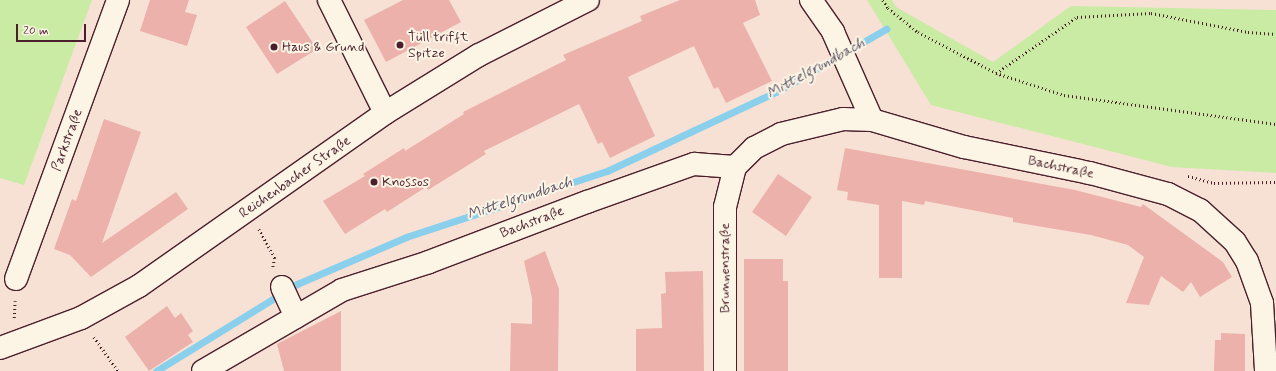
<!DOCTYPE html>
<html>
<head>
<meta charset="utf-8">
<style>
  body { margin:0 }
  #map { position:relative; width:1276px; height:371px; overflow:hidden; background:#f7e1d4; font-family:Mynerve,sans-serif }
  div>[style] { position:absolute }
  .green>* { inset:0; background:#c9eba4 }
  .stream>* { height:7px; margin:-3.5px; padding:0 3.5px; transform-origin:3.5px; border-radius:3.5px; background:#8acfeb }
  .building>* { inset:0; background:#ecb1ab }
  .path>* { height:2.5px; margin-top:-1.25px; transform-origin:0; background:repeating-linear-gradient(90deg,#4a1f2b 0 1px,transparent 0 4px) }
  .roads { filter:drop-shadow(1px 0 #4a1f2b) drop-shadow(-1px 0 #4a1f2b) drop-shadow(0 1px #4a1f2b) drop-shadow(0 -1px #4a1f2b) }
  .minor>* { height:22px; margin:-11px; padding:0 11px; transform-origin:11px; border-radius:11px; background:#fcf5e5 }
  .major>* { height:22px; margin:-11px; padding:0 11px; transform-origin:11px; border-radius:11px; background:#fcf5e5 }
  .dots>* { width:11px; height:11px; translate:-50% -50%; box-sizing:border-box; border:2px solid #fcf5e5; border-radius:50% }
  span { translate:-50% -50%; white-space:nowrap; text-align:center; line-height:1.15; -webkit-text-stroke:4px #fcf5e5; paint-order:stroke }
  .poi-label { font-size:14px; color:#4a1f2b }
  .left { translate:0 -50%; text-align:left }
  .street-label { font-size:14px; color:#4a1f2b }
  .water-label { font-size:15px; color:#5d5465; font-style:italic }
  .scale { position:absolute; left:16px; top:24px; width:70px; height:18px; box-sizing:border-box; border:2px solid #4a1f2b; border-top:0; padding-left:5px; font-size:12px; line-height:14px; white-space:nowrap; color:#4a1f2b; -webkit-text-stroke:3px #fcf5e5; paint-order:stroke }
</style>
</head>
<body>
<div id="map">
  <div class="green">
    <div style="clip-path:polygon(0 0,92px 0,24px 185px,0 178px)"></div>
    <div style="clip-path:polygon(867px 0,892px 0,896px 7px,993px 62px,1071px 6px,1276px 10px,1276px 173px,1172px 167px,931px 105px)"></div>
  </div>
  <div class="stream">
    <div style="left:156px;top:371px;width:166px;rotate:-31.7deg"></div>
    <div style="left:297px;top:284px;width:119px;rotate:-23.3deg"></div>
    <div style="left:406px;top:237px;width:212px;rotate:-18.2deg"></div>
    <div style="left:607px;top:171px;width:189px;rotate:-25.1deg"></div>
    <div style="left:778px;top:91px;width:125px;rotate:-29.9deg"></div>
  </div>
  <div class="building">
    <div style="clip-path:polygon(150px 0,189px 0,185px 12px,197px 15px,187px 46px,140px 31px)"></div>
    <div style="clip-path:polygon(403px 0,449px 0,461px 22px,386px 62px,364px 20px)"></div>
    <div style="clip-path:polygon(680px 0,755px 0,760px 15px,743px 23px,772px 81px,726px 103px,718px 87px,714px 89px,694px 46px,628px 77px,655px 136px,610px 158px,602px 142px,598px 144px,579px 104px,484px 151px,486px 154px,428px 190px,426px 187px,387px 212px,385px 209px,345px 234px,323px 201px,365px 176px,363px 174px,404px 148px,405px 151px,464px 114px,463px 112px,566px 60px,563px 55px,642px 21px,640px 16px)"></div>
    <div style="clip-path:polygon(285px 1px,317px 49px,277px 74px,246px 27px)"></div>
    <div style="clip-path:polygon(104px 119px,141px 132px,102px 243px,176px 192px,188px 209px,91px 277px,70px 255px,54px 249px,72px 199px,76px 201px)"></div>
    <div style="clip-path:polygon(845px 148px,1075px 190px,1141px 207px,1143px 204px,1223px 262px,1232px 277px,1200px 297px,1191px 282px,1183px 292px,1161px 276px,1149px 305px,1126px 303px,1144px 257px,1128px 245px,1091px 235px,1013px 222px,1013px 218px,925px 201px,924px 205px,902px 201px,902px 278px,879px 278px,879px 205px,847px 200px,848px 192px,837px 190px)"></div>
    <div style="clip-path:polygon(778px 174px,812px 197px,786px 236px,752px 212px)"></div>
    <div style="clip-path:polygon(545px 251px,559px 289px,558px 371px,510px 371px,511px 323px,532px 324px,532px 298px,524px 261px)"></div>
    <div style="clip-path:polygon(744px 259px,783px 259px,783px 281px,788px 281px,788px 371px,744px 371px)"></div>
    <div style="clip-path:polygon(703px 271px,704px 371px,636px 371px,636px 329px,662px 328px,661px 294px,666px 293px,665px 272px)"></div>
    <div style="clip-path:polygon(167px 306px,175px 318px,181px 313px,193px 331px,188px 335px,193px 342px,149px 371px,125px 337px)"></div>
    <div style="clip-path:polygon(341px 311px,341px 371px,284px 371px,277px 344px)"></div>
    <div style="clip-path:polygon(1221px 333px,1245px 334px,1245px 371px,1214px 371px,1215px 340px,1221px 340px)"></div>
  </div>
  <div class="path">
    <div style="left:883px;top:0;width:9px;rotate:58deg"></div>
    <div style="left:888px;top:8px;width:38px;rotate:39deg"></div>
    <div style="left:918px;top:32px;width:88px;rotate:27.7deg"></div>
    <div style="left:996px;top:73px;width:71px;rotate:17.9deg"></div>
    <div style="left:1064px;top:95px;width:214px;rotate:7.8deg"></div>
    <div style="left:996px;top:73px;width:98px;rotate:-34.7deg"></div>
    <div style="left:1077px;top:17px;width:74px;rotate:-3.1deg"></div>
    <div style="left:1151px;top:13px;width:99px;rotate:11.1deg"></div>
    <div style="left:1248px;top:32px;width:28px;rotate:4deg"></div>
    <div style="left:1188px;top:176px;width:27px;rotate:15deg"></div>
    <div style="left:1214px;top:183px;width:62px;rotate:-0.9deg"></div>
    <div style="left:259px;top:229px;width:33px;rotate:61deg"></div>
    <div style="left:275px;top:258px;width:9px;rotate:103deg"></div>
    <div style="left:14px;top:318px;width:17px;rotate:-87deg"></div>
    <div style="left:94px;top:337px;width:42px;rotate:54.8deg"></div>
  </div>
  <div class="roads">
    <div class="minor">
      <div style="left:329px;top:0;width:126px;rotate:63.6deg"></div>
      <div style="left:811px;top:0;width:39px;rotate:55deg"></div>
      <div style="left:833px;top:32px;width:96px;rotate:66.1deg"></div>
      <div style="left:16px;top:279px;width:297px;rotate:-69.9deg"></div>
      <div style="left:282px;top:287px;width:33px;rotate:65deg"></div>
      <div style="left:203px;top:371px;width:161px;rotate:-30.2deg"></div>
      <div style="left:342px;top:290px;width:91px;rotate:-17.8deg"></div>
      <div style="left:429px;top:262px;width:169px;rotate:-20.8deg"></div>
      <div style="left:587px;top:202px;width:114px;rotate:-19.6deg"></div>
      <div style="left:694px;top:164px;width:41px;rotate:4.2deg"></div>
      <div style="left:735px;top:167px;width:27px;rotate:-45deg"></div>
      <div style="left:754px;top:148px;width:30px;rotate:-27deg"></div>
      <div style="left:781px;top:134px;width:64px;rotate:-13.6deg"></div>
      <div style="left:843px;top:119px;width:29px;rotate:2deg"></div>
      <div style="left:872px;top:120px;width:96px;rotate:16.4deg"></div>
      <div style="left:964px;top:147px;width:129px;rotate:11.7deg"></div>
      <div style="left:1090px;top:173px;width:81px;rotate:15.1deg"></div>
      <div style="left:1168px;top:194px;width:36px;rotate:27deg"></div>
      <div style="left:1200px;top:210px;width:47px;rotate:42.4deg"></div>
      <div style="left:1235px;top:242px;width:22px;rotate:58deg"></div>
      <div style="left:1247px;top:261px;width:45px;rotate:70.3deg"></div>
      <div style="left:1262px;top:303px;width:68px;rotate:86.6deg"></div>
      <div style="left:725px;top:371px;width:164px;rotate:-90deg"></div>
      <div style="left:725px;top:207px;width:41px;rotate:-76deg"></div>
    </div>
    <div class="major">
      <div style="left:0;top:348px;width:86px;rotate:-20.3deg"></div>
      <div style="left:81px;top:318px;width:66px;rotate:-28.9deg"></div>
      <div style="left:139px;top:286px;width:301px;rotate:-35.1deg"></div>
      <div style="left:385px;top:113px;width:110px;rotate:-31.7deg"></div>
      <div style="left:479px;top:55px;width:122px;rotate:-26.8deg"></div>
    </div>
  </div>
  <div class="dots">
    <div style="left:400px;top:45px;background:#4a1f2b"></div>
    <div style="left:274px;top:47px;background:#4a1f2b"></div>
    <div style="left:374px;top:182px;background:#4a1f2b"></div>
  </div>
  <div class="poi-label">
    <span class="left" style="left:408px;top:45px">Tüll trifft<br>Spitze</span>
    <span class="left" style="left:282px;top:47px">Haus &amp; Grund</span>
    <span class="left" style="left:382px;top:182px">Knossos</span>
  </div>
  <div class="street-label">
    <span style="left:67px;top:140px;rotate:-70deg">Parkstraße</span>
    <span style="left:1061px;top:167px;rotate:12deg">Bachstraße</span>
    <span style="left:295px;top:177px;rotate:-35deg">Reichenbacher Straße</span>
    <span style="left:532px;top:222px;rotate:-21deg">Bachstraße</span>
    <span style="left:725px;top:268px;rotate:-90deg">Brunnenstraße</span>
  </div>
  <div class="water-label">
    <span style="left:816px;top:69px;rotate:-29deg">Mittelgrundbach</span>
    <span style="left:520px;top:199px;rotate:-18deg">Mittelgrundbach</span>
  </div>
  <div class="scale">20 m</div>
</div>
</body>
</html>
